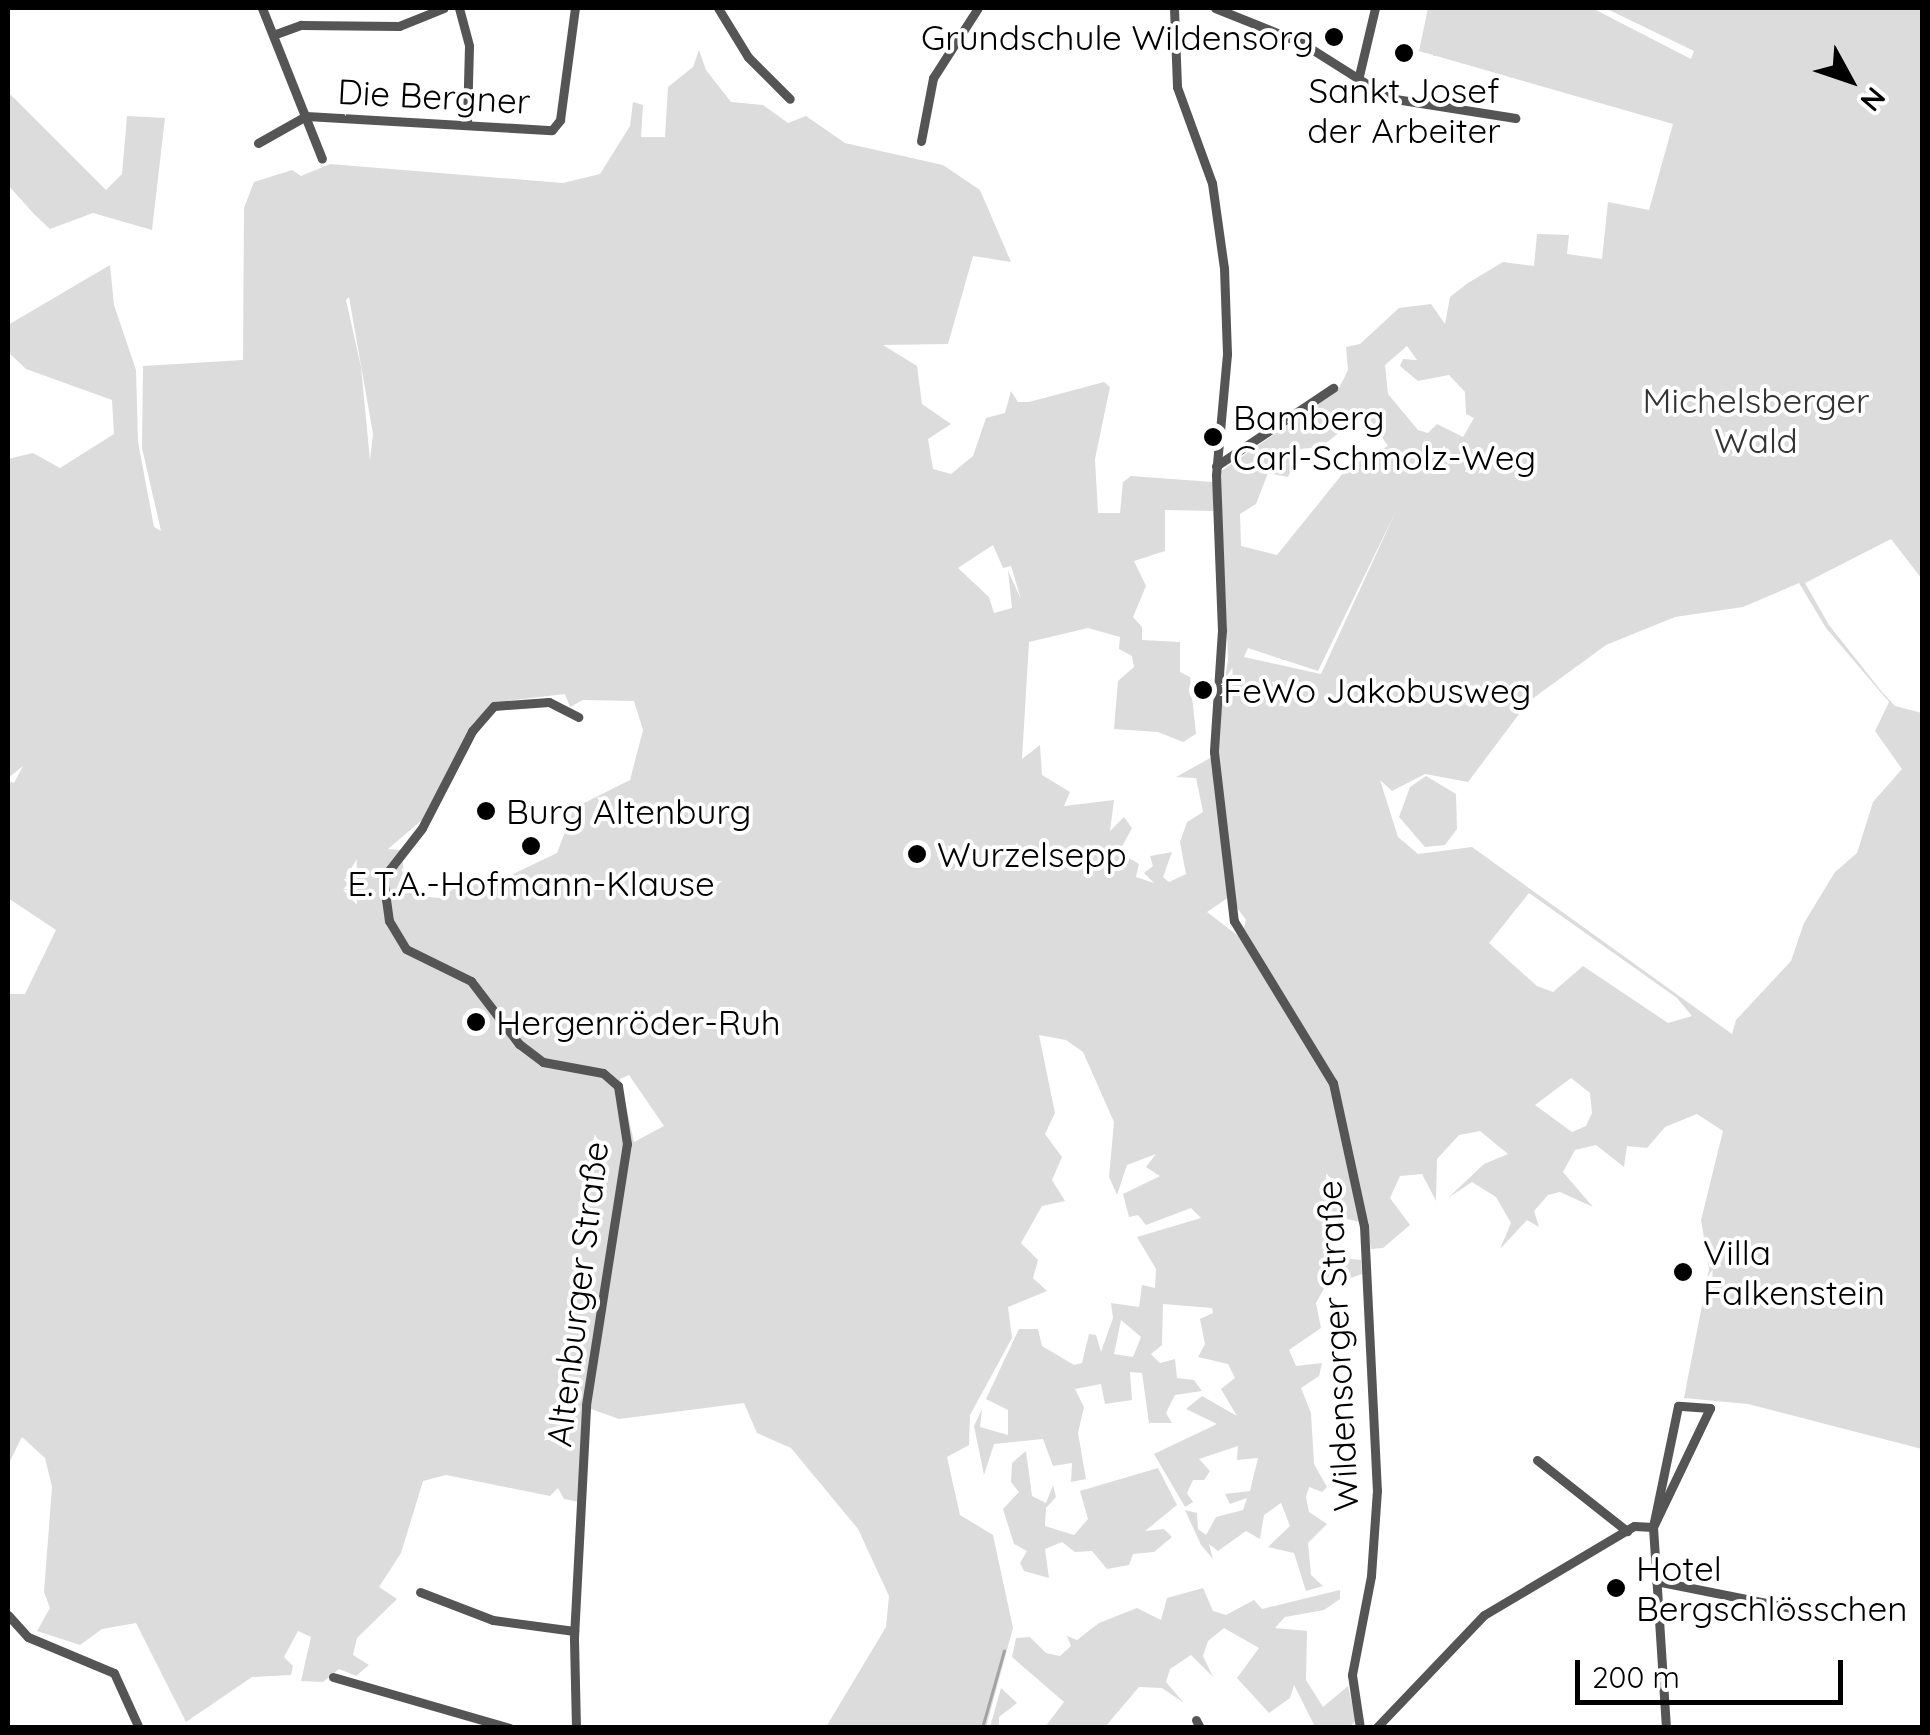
<!DOCTYPE html>
<html>
<head>
<meta charset="utf-8">
<style>
  body { margin:0 }
  #map { position:relative; width:1930px; height:1735px; overflow:hidden; background:#fff; font-family:Quicksand,sans-serif }
  div>[style] { position:absolute }
  .green>* { inset:0; background:#dcdcdc }
  .stream>* { height:2.5px; margin:-1.25px; padding:0 1.25px; transform-origin:1.25px; border-radius:1.25px; background:#a3a3a3 }
  .street>* { height:9px; margin:-4.5px; padding:0 4.5px; transform-origin:4.5px; border-radius:4.5px; background:#555 }
  .dots>* { width:28px; height:28px; translate:-50% -50%; box-sizing:border-box; border:5px solid #fff; border-radius:50% }
  span { translate:-50% -50%; white-space:nowrap; text-align:center; line-height:1.15; -webkit-text-stroke:8px #fff; paint-order:stroke }
  .poi-label { font-size:35px; color:#000 }
  .right { translate:-100% -50%; text-align:right }
  .left { translate:0 -50%; text-align:left }
  .street-label { font-size:35px; color:#000 }
  .park-label { font-size:35px; color:#333 }
  .frame { position:absolute; inset:0; border:10px solid #000; pointer-events:none }
  .north { position:absolute; left:1800px; top:30px; width:100px; height:100px; -webkit-text-stroke:8px #fff; paint-order:stroke; rotate:130deg; font-size:28px; font-weight:700; line-height:40px; text-align:center; color:#000 }
  .north::after { content:''; display:block; margin:auto; width:35px; height:45px; background:#000; clip-path:polygon(50% 0,100% 100%,50% 72%,0 100%) }
  .scale { position:absolute; left:1575px; top:1660px; width:268px; height:45px; box-sizing:border-box; border:5px solid #000; border-top:0; padding-left:12px; font-size:30px; line-height:35px; white-space:nowrap; color:#000; -webkit-text-stroke:8px #fff; paint-order:stroke }
</style>
</head>
<body>
<div id="map">
  <div class="green">
    <div style="clip-path:polygon(evenodd,1428px 8px,1592px 8px,1691px 59px,1694px 51px,1605px 8px,1922px 8px,1922px 579px,1891px 539px,1805px 583px,1829px 625px,1882px 692px,1895px 706px,1922px 713px,1922px 1449px,1748px 1404px,1684px 1398px,1709px 1269px,1701px 1220px,1723px 1131px,1697px 1114px,1665px 1127px,1647px 1148px,1627px 1146px,1624px 1167px,1596px 1145px,1575px 1150px,1563px 1172px,1593px 1207px,1560px 1192px,1548px 1195px,1534px 1211px,1539px 1227px,1527px 1220px,1500px 1249px,1511px 1223px,1496px 1197px,1472px 1182px,1448px 1198px,1484px 1164px,1508px 1154px,1480px 1131px,1459px 1135px,1437px 1159px,1436px 1201px,1422px 1174px,1400px 1176px,1390px 1198px,1410px 1225px,1383px 1248px,1371px 1249px,1367px 1226px,1360px 1222px,1339px 1217px,1332px 1223px,1326px 1256px,1361px 1260px,1362px 1274px,1325px 1287px,1316px 1303px,1321px 1328px,1289px 1350px,1296px 1366px,1322px 1363px,1319px 1376px,1301px 1388px,1311px 1413px,1314px 1464px,1327px 1487px,1322px 1492px,1309px 1487px,1306px 1497px,1309px 1512px,1327px 1524px,1308px 1543px,1311px 1575px,1323px 1586px,1306px 1591px,1294px 1553px,1268px 1547px,1290px 1526px,1281px 1503px,1264px 1515px,1260px 1539px,1246px 1531px,1218px 1551px,1209px 1544px,1213px 1559px,1201px 1545px,1185px 1510px,1197px 1513px,1198px 1529px,1206px 1535px,1216px 1517px,1243px 1510px,1247px 1498px,1230px 1504px,1225px 1494px,1250px 1491px,1258px 1458px,1237px 1460px,1238px 1446px,1199px 1459px,1210px 1471px,1204px 1480px,1193px 1480px,1187px 1493px,1193px 1502px,1185px 1507px,1154px 1454px,1217px 1424px,1186px 1409px,1202px 1396px,1237px 1416px,1221px 1389px,1235px 1378px,1228px 1364px,1198px 1357px,1205px 1344px,1200px 1319px,1213px 1313px,1212px 1308px,1163px 1304px,1162px 1345px,1151px 1354px,1160px 1363px,1175px 1359px,1177px 1378px,1194px 1380px,1202px 1391px,1175px 1395px,1166px 1413px,1172px 1423px,1149px 1423px,1142px 1373px,1130px 1372px,1132px 1400px,1105px 1404px,1101px 1384px,1075px 1389px,1084px 1407px,1078px 1433px,1086px 1479px,1071px 1482px,1072px 1463px,1053px 1466px,1043px 1439px,994px 1444px,984px 1475px,974px 1426px,982px 1409px,980px 1427px,1008px 1435px,1008px 1410px,986px 1399px,1019px 1329px,1038px 1329px,1042px 1346px,1074px 1365px,1082px 1363px,1089px 1334px,1096px 1335px,1101px 1352px,1113px 1318px,1111px 1303px,1139px 1307px,1142px 1285px,1155px 1288px,1156px 1269px,1137px 1237px,1201px 1218px,1191px 1208px,1146px 1225px,1138px 1215px,1129px 1217px,1123px 1194px,1160px 1176px,1146px 1167px,1156px 1154px,1127px 1165px,1117px 1195px,1109px 1177px,1114px 1122px,1083px 1052px,1066px 1040px,1039px 1035px,1055px 1113px,1045px 1134px,1062px 1157px,1052px 1180px,1065px 1201px,1042px 1206px,1021px 1243px,1038px 1260px,1033px 1278px,1047px 1291px,1008px 1307px,1012px 1338px,970px 1415px,969px 1445px,947px 1457px,960px 1515px,993px 1535px,1013px 1628px,986px 1727px,826px 1727px,886px 1627px,889px 1596px,858px 1529px,791px 1448px,757px 1433px,744px 1403px,619px 1419px,591px 1409px,579px 1502px,564px 1499px,558px 1488px,550px 1496px,446px 1475px,423px 1481px,401px 1553px,379px 1587px,397px 1599px,357px 1638px,353px 1655px,369px 1665px,356px 1676px,339px 1669px,323px 1682px,301px 1681px,311px 1637px,298px 1631px,284px 1657px,293px 1666px,291px 1675px,252px 1677px,186px 1722px,136px 1623px,102px 1629px,80px 1645px,37px 1631px,50px 1608px,44px 1592px,52px 1487px,45px 1458px,22px 1437px,8px 1465px,8px 994px,25px 994px,56px 930px,8px 898px,8px 781px,14px 783px,23px 766px,8px 778px,8px 459px,33px 453px,60px 468px,114px 434px,112px 400px,26px 369px,8px 352px,8px 325px,110px 265px,114px 305px,136px 370px,138px 442px,154px 527px,161px 531px,142px 448px,143px 366px,243px 360px,244px 208px,254px 182px,292px 170px,301px 176px,330px 164px,563px 183px,600px 174px,630px 126px,633px 102px,643px 105px,641px 137px,665px 137px,668px 87px,693px 67px,699px 50px,706px 70px,731px 102px,763px 105px,788px 123px,806px 116px,845px 143px,943px 165px,980px 190px,1011px 262px,973px 256px,948px 344px,883px 345px,917px 366px,922px 404px,951px 424px,928px 439px,933px 469px,951px 474px,973px 456px,986px 418px,1005px 413px,1011px 391px,1018px 402px,1029px 402px,1104px 382px,1110px 387px,1095px 459px,1098px 513px,1120px 513px,1123px 482px,1131px 476px,1213px 482px,1213px 511px,1165px 510px,1165px 551px,1134px 561px,1146px 586px,1133px 617px,1142px 627px,1142px 640px,1180px 642px,1180px 672px,1190px 677px,1196px 734px,1183px 742px,1158px 732px,1114px 729px,1118px 681px,1134px 667px,1132px 656px,1119px 649px,1120px 637px,1088px 628px,1029px 642px,1022px 759px,1040px 745px,1042px 775px,1070px 792px,1064px 806px,1114px 800px,1110px 831px,1124px 817px,1132px 828px,1119px 852px,1139px 864px,1136px 877px,1154px 883px,1144px 873px,1153px 866px,1150px 856px,1172px 852px,1163px 877px,1169px 882px,1186px 874px,1180px 842px,1187px 822px,1203px 812px,1196px 778px,1176px 777px,1212px 757px,1228px 660px,1220px 472px,1338px 390px,1348px 370px,1346px 347px,1360px 344px,1399px 308px,1431px 304px,1445px 324px,1450px 297px,1468px 283px,1503px 262px,1534px 266px,1537px 234px,1569px 235px,1567px 254px,1602px 259px,1608px 202px,1649px 210px,1673px 124px,1419px 51px,1428px 8px,349px 297px,373px 434px,370px 460px,361px 367px,346px 300px,349px 297px,1428px 8px,1407px 346px,1417px 360px,1403px 359px,1400px 366px,1418px 381px,1449px 375px,1465px 392px,1466px 414px,1474px 418px,1463px 437px,1437px 424px,1428px 433px,1418px 430px,1388px 394px,1385px 365px,1407px 346px,1428px 8px,1365px 412px,1388px 446px,1348px 467px,1277px 555px,1241px 546px,1240px 514px,1256px 504px,1268px 473px,1288px 477px,1300px 449px,1321px 447px,1365px 412px,1428px 8px,1396px 511px,1321px 674px,1244px 657px,1248px 648px,1318px 671px,1396px 511px,1428px 8px,993px 545px,1003px 568px,1011px 566px,1021px 599px,1008px 571px,1012px 608px,994px 613px,989px 597px,958px 568px,993px 545px,1428px 8px,1799px 583px,1826px 628px,1889px 702px,1875px 731px,1902px 769px,1873px 802px,1857px 853px,1835px 872px,1804px 923px,1791px 961px,1736px 1020px,1732px 1034px,1472px 847px,1418px 854px,1398px 837px,1380px 780px,1392px 791px,1425px 774px,1468px 782px,1528px 702px,1606px 645px,1675px 617px,1743px 607px,1799px 583px,1428px 8px,565px 694px,570px 707px,583px 700px,634px 701px,643px 730px,630px 780px,574px 808px,557px 853px,513px 874px,461px 884px,440px 898px,419px 896px,405px 882px,401px 850px,388px 849px,422px 820px,474px 722px,505px 701px,565px 694px,1428px 8px,1529px 893px,1677px 998px,1692px 1016px,1668px 1023px,1583px 966px,1553px 992px,1537px 986px,1489px 943px,1529px 893px,1428px 8px,1229px 897px,1246px 920px,1241px 938px,1207px 912px,1229px 897px,1428px 8px,629px 1075px,664px 1126px,634px 1142px,620px 1079px,629px 1075px,1428px 8px,1571px 1078px,1590px 1093px,1592px 1113px,1586px 1126px,1572px 1132px,1535px 1105px,1571px 1078px,1428px 8px,1121px 1320px,1141px 1337px,1133px 1357px,1114px 1354px,1121px 1320px)"></div>
    <div style="clip-path:polygon(8px 92px,106px 190px,122px 174px,127px 116px,165px 118px,152px 230px,93px 213px,50px 229px,34px 214px,8px 185px)"></div>
    <div style="clip-path:polygon(1426px 776px,1456px 794px,1457px 829px,1445px 845px,1425px 847px,1399px 817px,1410px 787px)"></div>
    <div style="clip-path:polygon(1026px 1451px,1032px 1496px,1046px 1503px,1053px 1485px,1056px 1497px,1046px 1508px,1045px 1526px,1074px 1535px,1088px 1519px,1080px 1491px,1158px 1468px,1177px 1505px,1145px 1531px,1164px 1529px,1172px 1537px,1154px 1552px,1133px 1554px,1129px 1565px,1107px 1569px,1092px 1551px,1075px 1552px,1062px 1542px,1045px 1549px,1049px 1578px,1024px 1571px,1020px 1563px,1027px 1551px,1014px 1544px,1003px 1509px,1019px 1492px,1011px 1482px,1012px 1463px)"></div>
    <div style="clip-path:polygon(1203px 1588px,1213px 1611px,1226px 1615px,1254px 1600px,1262px 1609px,1340px 1590px,1340px 1599px,1324px 1610px,1285px 1617px,1275px 1628px,1307px 1631px,1306px 1680px,1323px 1707px,1348px 1686px,1356px 1720px,1350px 1727px,1315px 1727px,1294px 1685px,1290px 1698px,1269px 1713px,1237px 1678px,1259px 1648px,1224px 1628px,1208px 1641px,1203px 1656px,1213px 1677px,1191px 1655px,1170px 1669px,1166px 1682px,1184px 1703px,1162px 1688px,1139px 1687px,1105px 1727px,1045px 1727px,1064px 1702px,1012px 1657px,1016px 1638px,1030px 1637px,1046px 1653px,1060px 1656px,1071px 1646px,1067px 1636px,1077px 1640px,1099px 1623px,1137px 1608px,1161px 1620px,1167px 1598px)"></div>
    <div style="clip-path:polygon(1001px 1688px,1017px 1703px,999px 1717px,999px 1727px,990px 1727px)"></div>
  </div>
  <div class="stream">
    <div style="left:982px;top:1728px;width:80px;rotate:-74.1deg"></div>
  </div>
  <div class="street">
    <div style="left:262px;top:8px;width:162px;rotate:68.3deg"></div>
    <div style="left:459px;top:8px;width:39px;rotate:75deg"></div>
    <div style="left:469px;top:46px;width:78px;rotate:91.5deg"></div>
    <div style="left:718px;top:8px;width:57px;rotate:58.5deg"></div>
    <div style="left:748px;top:57px;width:59px;rotate:45deg"></div>
    <div style="left:1174px;top:8px;width:79px;rotate:87.8deg"></div>
    <div style="left:1177px;top:87px;width:102px;rotate:70deg"></div>
    <div style="left:1212px;top:183px;width:86px;rotate:82deg"></div>
    <div style="left:1224px;top:268px;width:86px;rotate:88deg"></div>
    <div style="left:1227px;top:354px;width:121px;rotate:95.2deg"></div>
    <div style="left:1216px;top:475px;width:155px;rotate:87.8deg"></div>
    <div style="left:1222px;top:630px;width:122px;rotate:93.8deg"></div>
    <div style="left:1214px;top:752px;width:170px;rotate:83.3deg"></div>
    <div style="left:1234px;top:921px;width:190px;rotate:58.6deg"></div>
    <div style="left:1333px;top:1083px;width:146px;rotate:77.8deg"></div>
    <div style="left:1364px;top:1226px;width:264px;rotate:87.2deg"></div>
    <div style="left:1377px;top:1490px;width:86px;rotate:94deg"></div>
    <div style="left:1371px;top:1576px;width:101px;rotate:100.9deg"></div>
    <div style="left:1352px;top:1675px;width:54px;rotate:81.4deg"></div>
    <div style="left:1215px;top:8px;width:94px;rotate:21.9deg"></div>
    <div style="left:1302px;top:43px;width:103px;rotate:32.3deg"></div>
    <div style="left:1389px;top:98px;width:128px;rotate:9deg"></div>
    <div style="left:273px;top:35px;width:30px;rotate:-20deg"></div>
    <div style="left:301px;top:25px;width:98px;rotate:0.6deg"></div>
    <div style="left:399px;top:26px;width:48px;rotate:-21.8deg"></div>
    <div style="left:1358px;top:80px;width:74px;rotate:-76.7deg"></div>
    <div style="left:921px;top:141px;width:64px;rotate:-79.2deg"></div>
    <div style="left:933px;top:78px;width:83px;rotate:-57.3deg"></div>
    <div style="left:258px;top:143px;width:55px;rotate:-29.4deg"></div>
    <div style="left:306px;top:116px;width:246px;rotate:3.3deg"></div>
    <div style="left:552px;top:130px;width:13px;rotate:-51deg"></div>
    <div style="left:560px;top:120px;width:113px;rotate:-82.4deg"></div>
    <div style="left:1216px;top:466px;width:141px;rotate:-33.7deg"></div>
    <div style="left:1537px;top:1460px;width:115px;rotate:38.3deg"></div>
    <div style="left:1653px;top:1527px;width:132px;rotate:-64.4deg"></div>
    <div style="left:1710px;top:1408px;width:32px;rotate:-176deg"></div>
    <div style="left:1678px;top:1406px;width:124px;rotate:101.7deg"></div>
    <div style="left:1653px;top:1527px;width:201px;rotate:86.3deg"></div>
    <div style="left:1656px;top:1581px;width:138px;rotate:11.3deg"></div>
    <div style="left:420px;top:1592px;width:78px;rotate:21deg"></div>
    <div style="left:493px;top:1620px;width:82px;rotate:7.7deg"></div>
    <div style="left:8px;top:1615px;width:30px;rotate:48deg"></div>
    <div style="left:28px;top:1637px;width:93px;rotate:22.7deg"></div>
    <div style="left:114px;top:1673px;width:60px;rotate:65.6deg"></div>
    <div style="left:333px;top:1677px;width:184px;rotate:16.1deg"></div>
    <div style="left:1196px;top:1720px;width:9px;rotate:63deg"></div>
    <div style="left:576px;top:1728px;width:91px;rotate:-91.3deg"></div>
    <div style="left:574px;top:1637px;width:232px;rotate:-87deg"></div>
    <div style="left:586px;top:1405px;width:264px;rotate:-81.1deg"></div>
    <div style="left:627px;top:1144px;width:59px;rotate:-98.8deg"></div>
    <div style="left:618px;top:1086px;width:20px;rotate:-139deg"></div>
    <div style="left:603px;top:1073px;width:61px;rotate:-169.6deg"></div>
    <div style="left:543px;top:1062px;width:30px;rotate:-143deg"></div>
    <div style="left:519px;top:1044px;width:79px;rotate:-127.3deg"></div>
    <div style="left:471px;top:981px;width:72px;rotate:-153.8deg"></div>
    <div style="left:406px;top:949px;width:33px;rotate:-121deg"></div>
    <div style="left:389px;top:921px;width:43px;rotate:-97.9deg"></div>
    <div style="left:383px;top:878px;width:63px;rotate:-52deg"></div>
    <div style="left:422px;top:828px;width:109px;rotate:-62.7deg"></div>
    <div style="left:472px;top:731px;width:33px;rotate:-49deg"></div>
    <div style="left:494px;top:706px;width:55px;rotate:-4.2deg"></div>
    <div style="left:549px;top:702px;width:33px;rotate:27deg"></div>
    <div style="left:1376px;top:1728px;width:156px;rotate:-46.3deg"></div>
    <div style="left:1484px;top:1615px;width:174px;rotate:-30.7deg"></div>
    <div style="left:1634px;top:1526px;width:19px;rotate:3deg"></div>
  </div>
  <div class="dots">
    <div style="left:1334px;top:37px;background:#000"></div>
    <div style="left:1404px;top:53px;background:#000"></div>
    <div style="left:1213px;top:437px;background:#000"></div>
    <div style="left:1203px;top:690px;background:#000"></div>
    <div style="left:486px;top:811px;background:#000"></div>
    <div style="left:531px;top:846px;background:#000"></div>
    <div style="left:917px;top:854px;background:#000"></div>
    <div style="left:476px;top:1022px;background:#000"></div>
    <div style="left:1683px;top:1272px;background:#000"></div>
    <div style="left:1616px;top:1588px;background:#000"></div>
  </div>
  <div class="poi-label">
    <span class="right" style="left:1314px;top:37px">Grundschule Wildensorg</span>
    <span style="left:1404px;top:110px">Sankt Josef<br>der Arbeiter</span>
    <span class="left" style="left:1233px;top:437px">Bamberg<br>Carl-Schmolz-Weg</span>
    <span class="left" style="left:1223px;top:690px">FeWo Jakobusweg</span>
    <span class="left" style="left:506px;top:811px">Burg Altenburg</span>
    <span class="left" style="left:937px;top:854px">Wurzelsepp</span>
    <span style="left:531px;top:883px">E.T.A.-Hofmann-Klause</span>
    <span class="left" style="left:496px;top:1022px">Hergenröder-Ruh</span>
    <span class="left" style="left:1703px;top:1272px">Villa<br>Falkenstein</span>
    <span class="left" style="left:1636px;top:1588px">Hotel<br>Bergschlösschen</span>
  </div>
  <div class="street-label">
    <span style="left:434px;top:96px;rotate:3deg">Die Bergner</span>
    <span style="left:577px;top:1294px;rotate:-83deg">Altenburger Straße</span>
    <span style="left:1337px;top:1346px;rotate:-93deg">Wildensorger Straße</span>
  </div>
  <div class="park-label">
    <span style="left:1756px;top:420px">Michelsberger<br>Wald</span>
  </div>
  <div class="frame"></div>
  <div class="north">N</div>
  <div class="scale">200 m</div>
</div>
</body>
</html>
